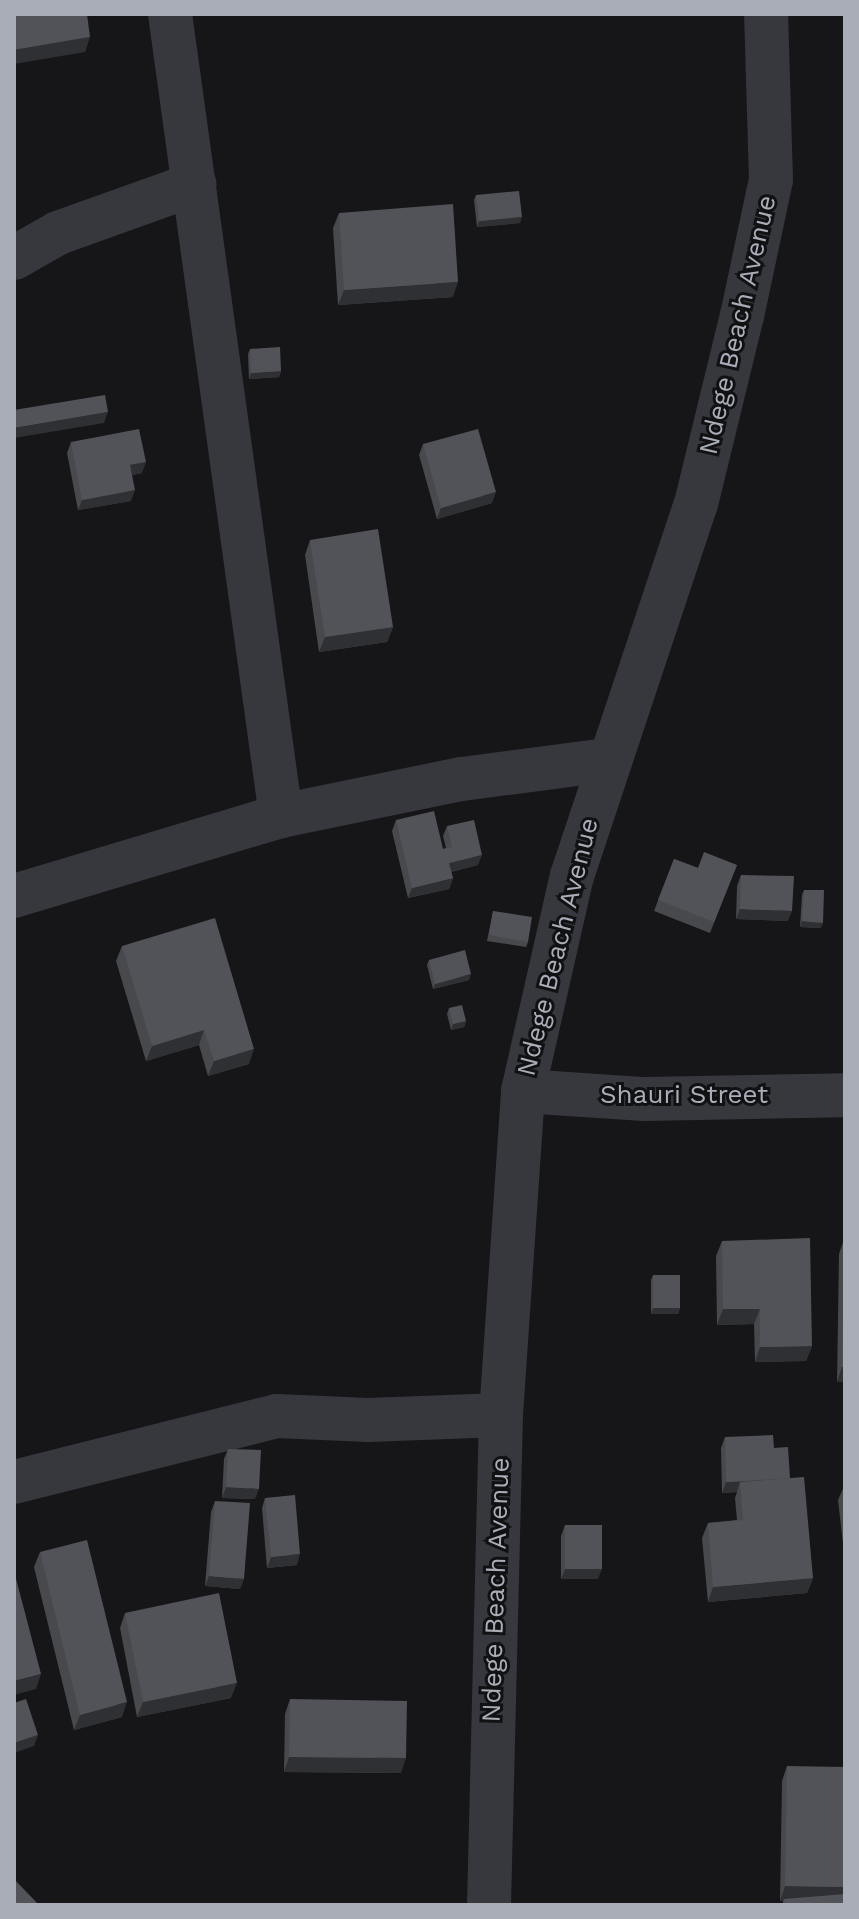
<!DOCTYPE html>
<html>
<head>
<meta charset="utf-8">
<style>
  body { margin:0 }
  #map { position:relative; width:859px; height:1919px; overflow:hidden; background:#161618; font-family:"Work Sans",sans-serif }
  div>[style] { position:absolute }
  .minor>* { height:44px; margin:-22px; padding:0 22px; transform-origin:22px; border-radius:22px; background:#37383d }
  .wall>* { inset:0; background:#47494d }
  .shaded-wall>* { inset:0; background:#2f3033 }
  .building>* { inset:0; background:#525359 }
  span { translate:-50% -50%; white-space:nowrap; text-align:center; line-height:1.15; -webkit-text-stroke:6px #111113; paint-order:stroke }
  .street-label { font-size:26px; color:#a8adb8 }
  .frame { position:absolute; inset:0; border:16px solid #a8adb8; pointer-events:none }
</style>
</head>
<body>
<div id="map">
  <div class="minor">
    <div style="left:170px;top:14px;width:810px;rotate:82.12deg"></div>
    <div style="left:14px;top:258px;width:51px;rotate:-29.6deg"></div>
    <div style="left:58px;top:233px;width:145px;rotate:-19.7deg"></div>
    <div style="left:14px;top:896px;width:279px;rotate:-16.7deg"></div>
    <div style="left:281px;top:816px;width:185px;rotate:-11.6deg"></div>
    <div style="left:462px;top:779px;width:146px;rotate:-7.5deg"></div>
    <div style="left:523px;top:1091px;width:122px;rotate:3.8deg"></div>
    <div style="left:645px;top:1099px;width:200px;rotate:-1.1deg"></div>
    <div style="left:14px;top:1482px;width:271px;rotate:-14.1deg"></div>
    <div style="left:277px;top:1416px;width:91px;rotate:2.5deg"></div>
    <div style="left:368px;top:1420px;width:133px;rotate:-2.2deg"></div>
    <div style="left:489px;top:1905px;width:490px;rotate:-88.6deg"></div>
    <div style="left:501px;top:1415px;width:325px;rotate:-86.1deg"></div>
    <div style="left:523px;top:1091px;width:221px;rotate:-77.2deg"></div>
    <div style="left:572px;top:876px;width:392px;rotate:-71.6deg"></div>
    <div style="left:696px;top:504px;width:194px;rotate:-76.3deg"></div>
    <div style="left:742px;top:316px;width:139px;rotate:-78deg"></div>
    <div style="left:771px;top:180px;width:166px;rotate:-91.7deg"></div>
  </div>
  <div class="wall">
    <div style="clip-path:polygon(476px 195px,520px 223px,477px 227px,474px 200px)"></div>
    <div style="clip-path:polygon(339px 213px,453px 297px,338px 305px,333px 228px)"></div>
    <div style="clip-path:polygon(250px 349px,281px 371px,279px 377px,249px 379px,248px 354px)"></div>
    <div style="clip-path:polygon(71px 442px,142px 473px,132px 475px,131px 501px,78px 510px,67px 453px)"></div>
    <div style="clip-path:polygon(423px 444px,492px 503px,437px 519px,419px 455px)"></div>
    <div style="clip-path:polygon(310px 540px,393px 627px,387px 642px,319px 652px,305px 555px)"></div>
    <div style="clip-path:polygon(396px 820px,443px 849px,446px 848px,443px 836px,447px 826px,478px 865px,451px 872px,453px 878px,449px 889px,408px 898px,392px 831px)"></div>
    <div style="clip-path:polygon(674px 859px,698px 868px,737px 865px,710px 933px,654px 911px)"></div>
    <div style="clip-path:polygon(741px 875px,788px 921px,736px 919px,737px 886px)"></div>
    <div style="clip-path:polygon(804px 890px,821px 928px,800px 927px,802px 895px)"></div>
    <div style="clip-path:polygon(493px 911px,528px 942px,526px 947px,487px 941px)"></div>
    <div style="clip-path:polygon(122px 946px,249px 1064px,208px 1076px,199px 1045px,146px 1061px,116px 961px)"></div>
    <div style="clip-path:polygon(429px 960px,469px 980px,433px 989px,427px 965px)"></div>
    <div style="clip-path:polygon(449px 1008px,466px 1021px,464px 1027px,451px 1030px,447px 1014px)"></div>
    <div style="clip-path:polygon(844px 1239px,845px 1382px,837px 1382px,839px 1254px)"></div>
    <div style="clip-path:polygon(722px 1241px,812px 1346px,806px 1361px,755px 1362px,754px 1324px,717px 1325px,716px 1256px)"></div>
    <div style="clip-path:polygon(653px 1275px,680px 1308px,678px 1314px,651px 1314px,651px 1280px)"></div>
    <div style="clip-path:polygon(725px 1437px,774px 1448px,790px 1478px,813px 1578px,807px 1593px,708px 1602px,702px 1538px,708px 1523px,737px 1520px,735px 1498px,737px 1492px,722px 1493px,721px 1448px)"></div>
    <div style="clip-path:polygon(228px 1449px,255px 1499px,222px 1498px,224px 1459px)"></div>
    <div style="clip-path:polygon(845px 1484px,845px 1561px,838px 1500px)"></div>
    <div style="clip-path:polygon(265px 1498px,297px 1565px,267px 1568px,262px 1508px)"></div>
    <div style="clip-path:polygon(215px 1501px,240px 1589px,205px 1586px,211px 1512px)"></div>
    <div style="clip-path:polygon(565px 1525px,598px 1579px,561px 1579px,561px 1536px)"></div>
    <div style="clip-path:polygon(40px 1552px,122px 1717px,74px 1730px,34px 1567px)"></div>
    <div style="clip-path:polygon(125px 1613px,231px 1698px,137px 1717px,120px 1628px)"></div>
    <div style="clip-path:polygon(290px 1699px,401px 1773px,284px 1772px,285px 1714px)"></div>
    <div style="clip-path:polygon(787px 1766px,845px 1905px,782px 1905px,783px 1901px,780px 1901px,782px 1781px)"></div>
  </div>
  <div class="shaded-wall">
    <div style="clip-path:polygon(90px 37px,85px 52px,14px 64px,14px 50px)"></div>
    <div style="clip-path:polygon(522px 217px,520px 223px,477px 227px,479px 221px)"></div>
    <div style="clip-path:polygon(458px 282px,453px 297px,338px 305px,344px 290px)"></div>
    <div style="clip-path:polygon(281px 371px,279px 377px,249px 379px,251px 373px)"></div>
    <div style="clip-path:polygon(108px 412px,104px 423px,14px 438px,14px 428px)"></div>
    <div style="clip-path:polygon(146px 462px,142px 473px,126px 476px,130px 465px)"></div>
    <div style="clip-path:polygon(135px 490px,131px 501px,78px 510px,82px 500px)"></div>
    <div style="clip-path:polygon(496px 492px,492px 503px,437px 519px,441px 508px)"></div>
    <div style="clip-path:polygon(393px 627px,387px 642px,319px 652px,325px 637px)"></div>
    <div style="clip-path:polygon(482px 855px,478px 865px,445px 873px,449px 863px)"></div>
    <div style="clip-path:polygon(453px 878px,449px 889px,408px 898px,412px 888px)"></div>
    <div style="clip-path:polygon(740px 909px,792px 911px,788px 921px,736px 919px)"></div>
    <div style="clip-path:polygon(802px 921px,823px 923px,821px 928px,800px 927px)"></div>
    <div style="clip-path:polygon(471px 974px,469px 980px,433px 989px,435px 984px)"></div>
    <div style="clip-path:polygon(466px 1021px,464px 1027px,451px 1030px,453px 1024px)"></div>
    <div style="clip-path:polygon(204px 1030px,199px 1045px,146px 1061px,152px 1046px)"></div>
    <div style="clip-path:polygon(254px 1049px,249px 1064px,208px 1076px,214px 1061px)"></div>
    <div style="clip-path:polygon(653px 1308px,680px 1308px,678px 1314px,651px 1314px)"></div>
    <div style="clip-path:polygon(723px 1309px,760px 1309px,754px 1324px,717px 1325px)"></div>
    <div style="clip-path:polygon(812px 1346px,806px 1361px,755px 1362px,760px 1347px)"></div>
    <div style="clip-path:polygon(842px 1367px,845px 1367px,845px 1382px,837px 1382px)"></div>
    <div style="clip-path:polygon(790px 1479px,740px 1482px,737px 1492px,722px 1493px,726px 1482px)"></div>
    <div style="clip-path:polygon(226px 1487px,259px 1489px,255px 1499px,222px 1498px)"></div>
    <div style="clip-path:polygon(300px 1554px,297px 1565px,267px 1568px,271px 1557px)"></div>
    <div style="clip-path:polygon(565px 1569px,602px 1569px,598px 1579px,561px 1579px)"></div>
    <div style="clip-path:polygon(209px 1576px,244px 1579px,240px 1589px,205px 1586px)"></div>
    <div style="clip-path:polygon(813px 1578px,807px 1593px,708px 1602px,713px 1587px)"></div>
    <div style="clip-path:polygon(41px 1674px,36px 1689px,14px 1695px,14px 1681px)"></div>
    <div style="clip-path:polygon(237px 1683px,231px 1698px,137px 1717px,143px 1702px)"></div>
    <div style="clip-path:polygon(127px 1702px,122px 1717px,74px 1730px,80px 1715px)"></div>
    <div style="clip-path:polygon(38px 1735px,34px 1746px,14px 1753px,14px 1743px)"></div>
    <div style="clip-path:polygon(289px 1757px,406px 1758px,401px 1773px,284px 1772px)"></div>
    <div style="clip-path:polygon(785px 1886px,845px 1887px,845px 1902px,784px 1899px,783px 1901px,780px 1901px)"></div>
  </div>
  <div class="building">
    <div style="clip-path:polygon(14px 14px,87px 14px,90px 37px,14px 50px)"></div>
    <div style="clip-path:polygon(519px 191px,522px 217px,479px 221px,476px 195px)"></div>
    <div style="clip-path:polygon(453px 204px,458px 282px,344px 290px,339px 213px)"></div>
    <div style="clip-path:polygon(280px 347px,281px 371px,251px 373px,250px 349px)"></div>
    <div style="clip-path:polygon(105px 395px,108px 412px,14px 428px,14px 410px)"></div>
    <div style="clip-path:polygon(139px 429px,146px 462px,130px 465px,135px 490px,82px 500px,71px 442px)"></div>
    <div style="clip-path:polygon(478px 429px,496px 492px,441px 508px,423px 444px)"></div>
    <div style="clip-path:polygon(378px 529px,393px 627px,325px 637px,310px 540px)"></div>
    <div style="clip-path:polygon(434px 811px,443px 849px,452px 847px,447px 826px,474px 820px,482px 855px,449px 863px,453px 878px,412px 888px,396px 820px)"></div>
    <div style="clip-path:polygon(704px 852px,737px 865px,714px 922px,658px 900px,674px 859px,698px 868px)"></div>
    <div style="clip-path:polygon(741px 875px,794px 876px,792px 911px,740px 909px)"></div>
    <div style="clip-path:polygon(804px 890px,824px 890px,823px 923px,802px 921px)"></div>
    <div style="clip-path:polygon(493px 911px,532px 917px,528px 942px,489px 935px)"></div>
    <div style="clip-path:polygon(215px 918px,254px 1049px,214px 1061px,204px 1030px,152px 1046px,122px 946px)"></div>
    <div style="clip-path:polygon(465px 950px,471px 974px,435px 984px,429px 960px)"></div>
    <div style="clip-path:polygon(462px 1005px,466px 1021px,453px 1024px,449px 1008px)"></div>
    <div style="clip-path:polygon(810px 1238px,812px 1346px,760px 1347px,760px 1309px,723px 1309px,722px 1241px)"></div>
    <div style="clip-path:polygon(844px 1239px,845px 1239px,845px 1367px,842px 1367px)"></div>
    <div style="clip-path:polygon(653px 1275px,680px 1275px,680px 1308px,653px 1308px)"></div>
    <div style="clip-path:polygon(773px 1435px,774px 1448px,788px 1447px,790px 1478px,726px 1482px,725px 1437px)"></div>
    <div style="clip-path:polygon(228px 1449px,261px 1450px,259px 1489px,226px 1487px)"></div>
    <div style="clip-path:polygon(804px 1477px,813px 1578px,713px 1587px,708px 1523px,743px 1520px,740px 1482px)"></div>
    <div style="clip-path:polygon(295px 1495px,300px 1554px,271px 1557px,265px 1498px)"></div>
    <div style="clip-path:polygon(215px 1501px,250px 1503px,244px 1579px,209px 1576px)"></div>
    <div style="clip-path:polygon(565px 1525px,602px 1525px,602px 1569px,565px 1569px)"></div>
    <div style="clip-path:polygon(87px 1540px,127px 1702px,80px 1715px,40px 1552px)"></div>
    <div style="clip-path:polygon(14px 1571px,41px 1674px,14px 1681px)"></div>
    <div style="clip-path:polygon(219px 1593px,237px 1683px,143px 1702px,125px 1613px)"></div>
    <div style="clip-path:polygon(26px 1699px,38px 1735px,14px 1743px,14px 1703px)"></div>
    <div style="clip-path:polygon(290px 1699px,407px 1701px,406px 1758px,289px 1757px)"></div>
    <div style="clip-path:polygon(787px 1766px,845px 1767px,845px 1887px,785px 1886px)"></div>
    <div style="clip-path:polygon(14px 1879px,39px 1905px,14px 1905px)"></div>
    <div style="clip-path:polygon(845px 1894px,845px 1905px,785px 1905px,784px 1899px)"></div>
  </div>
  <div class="street-label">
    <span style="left:738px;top:325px;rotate:-77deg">Ndege Beach Avenue</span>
    <span style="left:558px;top:947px;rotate:-76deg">Ndege Beach Avenue</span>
    <span style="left:684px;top:1095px">Shauri Street</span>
    <span style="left:496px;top:1590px;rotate:-88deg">Ndege Beach Avenue</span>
  </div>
  <div class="frame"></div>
</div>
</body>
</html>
